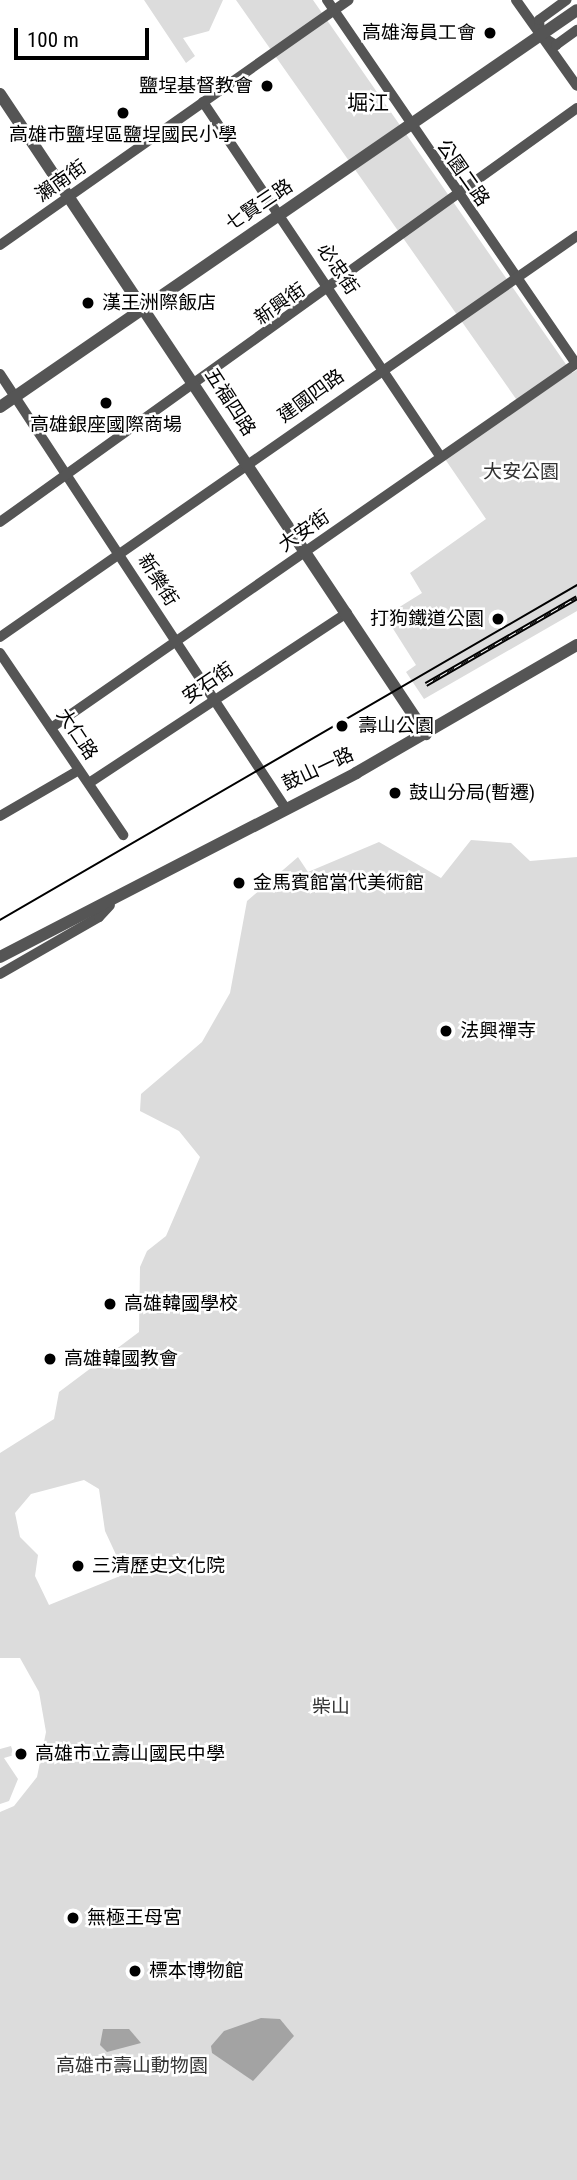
<!DOCTYPE html>
<html>
<head>
<meta charset="utf-8">
<style>
  body { margin:0 }
  #map { position:relative; width:577px; height:2180px; overflow:hidden; background:#fff; font-family:"Roboto Condensed","Noto Sans TC",sans-serif }
  div>[style] { position:absolute }
  .green>* { inset:0; background:#dcdcdc }
  .water>* { inset:0; background:#a3a3a3 }
  .minor>* { height:10px; margin:-5px; padding:0 5px; transform-origin:5px; border-radius:5px; background:#555 }
  .tertiary>* { height:12px; margin:-6px; padding:0 6px; transform-origin:6px; border-radius:6px; background:#555 }
  .tram>* { height:2px; margin:-1px; padding:0 1px; transform-origin:1px; border-radius:1px; background:#000 }
  .rail>* { height:5px; margin-top:-2.5px; transform-origin:0; background:repeating-linear-gradient(90deg,#fff 0 8px,#000 0 16px); box-sizing:border-box; border-block:2px solid #000 }
  .dots>* { width:19px; height:19px; translate:-50% -50%; box-sizing:border-box; border:4px solid #fff; border-radius:50% }
  span { translate:-50% -50%; white-space:nowrap; text-align:center; line-height:1.15; -webkit-text-stroke:5px #fff; paint-order:stroke }
  .poi-label { font-size:19px; color:#000 }
  .right { translate:-100% -50%; text-align:right }
  .left { translate:0 -50%; text-align:left }
  .street-label { font-size:19px; color:#000 }
  .park-label { font-size:19px; color:#333 }
  .neighbourhood-label { font-size:21px; color:#000 }
  .scale { position:absolute; left:14px; top:28px; width:135px; height:32px; box-sizing:border-box; border:4px solid #000; border-top:0; padding-left:9px; font-size:21px; line-height:24px; white-space:nowrap; color:#000; -webkit-text-stroke:5px #fff; paint-order:stroke }
</style>
</head>
<body>
<div id="map">
  <div class="green">
    <div style="clip-path:polygon(144px 0,223px 0,209px 31px,183px 38px,195px 56px,186px 63px)"></div>
    <div style="clip-path:polygon(236px 0,313px 0,572px 373px,577px 370px,577px 611px,424px 699px,406px 672px,416px 665px,385px 616px,422px 593px,410px 573px,486px 519px,445px 459px,521px 406px)"></div>
    <div style="clip-path:polygon(evenodd,471px 840px,511px 843px,530px 861px,577px 857px,577px 2180px,0 2180px,0 1812px,14px 1806px,37px 1777px,46px 1732px,39px 1692px,20px 1658px,0 1658px,0 1453px,54px 1419px,59px 1392px,139px 1332px,140px 1267px,147px 1251px,166px 1236px,200px 1157px,179px 1131px,140px 1111px,141px 1094px,202px 1042px,230px 993px,247px 901px,298px 857px,308px 872px,379px 842px,441px 878px,471px 840px,84px 1480px,99px 1489px,105px 1531px,125px 1574px,49px 1605px,35px 1576px,38px 1555px,20px 1537px,15px 1513px,31px 1494px,84px 1480px)"></div>
    <div style="clip-path:polygon(11px 1746px,14px 1755px,4px 1758px,18px 1779px,9px 1801px,0 1804px,0 1749px)"></div>
  </div>
  <div class="water">
    <div style="clip-path:polygon(261px 2018px,280px 2019px,294px 2036px,253px 2081px,212px 2053px,211px 2046px,224px 2031px)"></div>
    <div style="clip-path:polygon(103px 2029px,129px 2029px,141px 2043px,107px 2052px,100px 2045px)"></div>
  </div>
  <div class="minor">
    <div style="left:327px;top:0;width:441px;rotate:55.6deg"></div>
    <div style="left:516px;top:0;width:105px;rotate:54.7deg"></div>
    <div style="left:540px;top:33px;width:13px;rotate:-94deg"></div>
    <div style="left:539px;top:20px;width:34px;rotate:-36deg"></div>
    <div style="left:546px;top:39px;width:12px;rotate:31deg"></div>
    <div style="left:556px;top:45px;width:26px;rotate:-36deg"></div>
    <div style="left:203px;top:102px;width:427px;rotate:56.2deg"></div>
    <div style="left:0;top:245px;width:426px;rotate:-35.1deg"></div>
    <div style="left:0;top:374px;width:517px;rotate:56.68deg"></div>
    <div style="left:0;top:522px;width:710px;rotate:-35.66deg"></div>
    <div style="left:0;top:637px;width:703px;rotate:-34.8deg"></div>
    <div style="left:0;top:653px;width:220px;rotate:55.9deg"></div>
    <div style="left:51px;top:728px;width:640px;rotate:-34.76deg"></div>
    <div style="left:89px;top:783px;width:309px;rotate:-33.4deg"></div>
    <div style="left:0;top:816px;width:91px;rotate:-30.2deg"></div>
    <div style="left:0;top:974px;width:114px;rotate:-29.9deg"></div>
    <div style="left:99px;top:917px;width:16px;rotate:-47deg"></div>
  </div>
  <div class="tertiary">
    <div style="left:0;top:94px;width:769px;rotate:56.35deg"></div>
    <div style="left:0;top:407px;width:700px;rotate:-34.53deg"></div>
    <div style="left:0;top:957px;width:401px;rotate:-27.3deg"></div>
    <div style="left:356px;top:773px;width:255px;rotate:-30.1deg"></div>
  </div>
  <div class="tram">
    <div style="left:0;top:920px;width:667px;rotate:-30.14deg"></div>
  </div>
  <div class="rail">
    <div style="left:426px;top:684px;width:174px;rotate:-29.9deg"></div>
  </div>
  <div class="dots">
    <div style="left:490px;top:33px;background:#000"></div>
    <div style="left:267px;top:86px;background:#000"></div>
    <div style="left:123px;top:113px;background:#000"></div>
    <div style="left:88px;top:303px;background:#000"></div>
    <div style="left:106px;top:403px;background:#000"></div>
    <div style="left:498px;top:619px;background:#000"></div>
    <div style="left:342px;top:726px;background:#000"></div>
    <div style="left:395px;top:793px;background:#000"></div>
    <div style="left:239px;top:883px;background:#000"></div>
    <div style="left:446px;top:1031px;background:#000"></div>
    <div style="left:110px;top:1304px;background:#000"></div>
    <div style="left:50px;top:1359px;background:#000"></div>
    <div style="left:78px;top:1566px;background:#000"></div>
    <div style="left:21px;top:1754px;background:#000"></div>
    <div style="left:73px;top:1918px;background:#000"></div>
    <div style="left:135px;top:1971px;background:#000"></div>
  </div>
  <div class="poi-label">
    <span class="right" style="left:476px;top:33px">高雄海員工會</span>
    <span class="right" style="left:253px;top:86px">鹽埕基督教會</span>
    <span style="left:123px;top:135px">高雄市鹽埕區鹽埕國民小學</span>
    <span class="left" style="left:102px;top:303px">漢王洲際飯店</span>
    <span style="left:106px;top:425px">高雄銀座國際商場</span>
    <span class="right" style="left:484px;top:619px">打狗鐵道公園</span>
    <span class="left" style="left:358px;top:726px">壽山公園</span>
    <span class="left" style="left:409px;top:793px">鼓山分局(暫遷)</span>
    <span class="left" style="left:253px;top:883px">金馬賓館當代美術館</span>
    <span class="left" style="left:460px;top:1031px">法興禪寺</span>
    <span class="left" style="left:124px;top:1304px">高雄韓國學校</span>
    <span class="left" style="left:64px;top:1359px">高雄韓國教會</span>
    <span class="left" style="left:92px;top:1566px">三清歷史文化院</span>
    <span class="left" style="left:35px;top:1754px">高雄市立壽山國民中學</span>
    <span class="left" style="left:87px;top:1918px">無極王母宮</span>
    <span class="left" style="left:149px;top:1971px">標本博物館</span>
  </div>
  <div class="street-label">
    <span style="left:463px;top:173px;rotate:55deg">公園二路</span>
    <span style="left:61px;top:181px;rotate:-35deg">瀨南街</span>
    <span style="left:259px;top:205px;rotate:-34deg">七賢三路</span>
    <span style="left:338px;top:269px;rotate:56deg">必忠街</span>
    <span style="left:280px;top:304px;rotate:-35deg">新興街</span>
    <span style="left:311px;top:396px;rotate:-36deg">建國四路</span>
    <span style="left:230px;top:402px;rotate:57deg">五福四路</span>
    <span style="left:304px;top:531px;rotate:-35deg">大安街</span>
    <span style="left:158px;top:580px;rotate:58deg">新樂街</span>
    <span style="left:208px;top:683px;rotate:-34deg">安石街</span>
    <span style="left:77px;top:734px;rotate:56deg">大仁路</span>
    <span style="left:318px;top:769px;rotate:-25deg">鼓山一路</span>
  </div>
  <div class="park-label">
    <span style="left:521px;top:472px">大安公園</span>
    <span style="left:331px;top:1707px">柴山</span>
    <span style="left:132px;top:2066px">高雄市壽山動物園</span>
  </div>
  <div class="neighbourhood-label">
    <span style="left:368px;top:103px">堀江</span>
  </div>
  <div class="scale">100 m</div>
</div>
</body>
</html>
